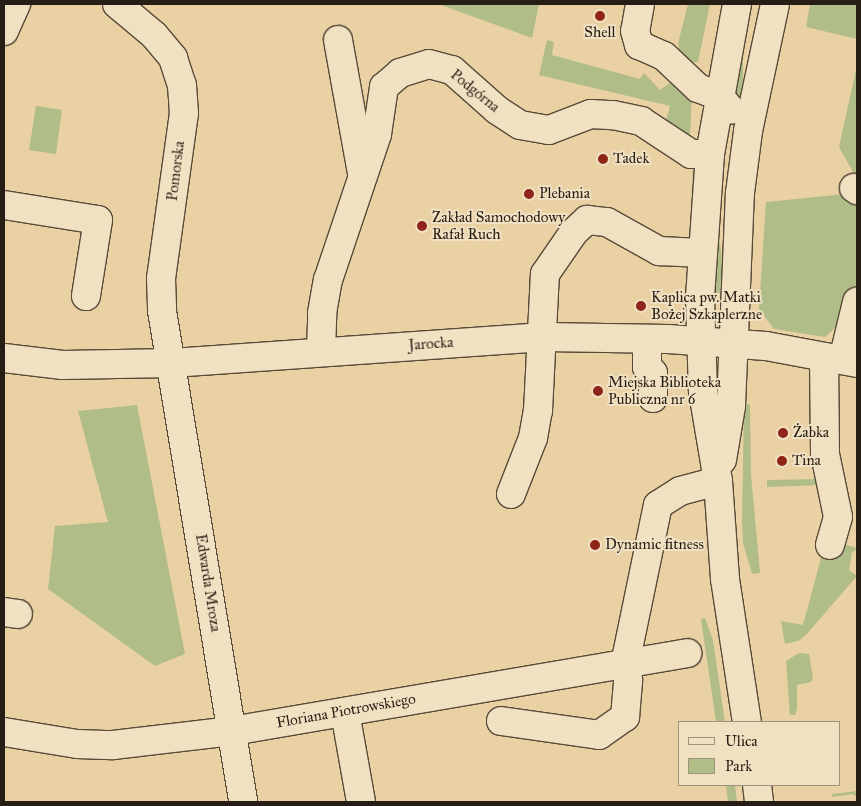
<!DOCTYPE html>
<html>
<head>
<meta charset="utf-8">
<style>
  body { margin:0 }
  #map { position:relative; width:861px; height:806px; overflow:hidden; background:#ead1a3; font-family:"IM FELL Great Primer",serif }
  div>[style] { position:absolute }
  .green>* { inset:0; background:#b1bd89 }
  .roads { filter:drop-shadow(1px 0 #574a38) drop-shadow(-1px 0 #574a38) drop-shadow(0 1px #574a38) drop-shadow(0 -1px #574a38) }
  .minor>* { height:28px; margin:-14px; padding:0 14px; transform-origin:14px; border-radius:14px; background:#f1e1c3 }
  .dots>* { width:14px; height:14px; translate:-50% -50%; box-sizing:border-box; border:2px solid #f1e1c3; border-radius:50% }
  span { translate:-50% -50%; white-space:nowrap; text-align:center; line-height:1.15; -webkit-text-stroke:4px #f1e1c3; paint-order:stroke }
  .poi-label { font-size:15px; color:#261d14 }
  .left { translate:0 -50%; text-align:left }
  .street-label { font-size:15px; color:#261d14 }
  .frame { position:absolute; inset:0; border:5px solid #261d14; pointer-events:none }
  .legend { position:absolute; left:678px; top:721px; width:162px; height:65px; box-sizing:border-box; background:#f1e1c3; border:1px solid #a0937d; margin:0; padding:6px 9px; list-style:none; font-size:15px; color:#261d14 }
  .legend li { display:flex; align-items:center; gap:10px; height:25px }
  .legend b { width:25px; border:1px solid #a0937d }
</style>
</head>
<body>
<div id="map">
  <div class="green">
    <div style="clip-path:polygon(438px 4px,539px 4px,532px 38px)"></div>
    <div style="clip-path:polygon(688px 4px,710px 4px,698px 62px,691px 63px,681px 58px,678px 43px)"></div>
    <div style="clip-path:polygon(810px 4px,857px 4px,857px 39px,806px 27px)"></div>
    <div style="clip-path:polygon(547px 40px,554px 42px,552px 55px,640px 79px,644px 73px,660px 90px,671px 82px,692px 93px,690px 137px,664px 127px,670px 106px,539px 75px)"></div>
    <div style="clip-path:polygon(743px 51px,743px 83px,738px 111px,733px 99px)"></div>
    <div style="clip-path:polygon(857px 65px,857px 179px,839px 147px)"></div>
    <div style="clip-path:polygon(36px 106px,62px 110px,56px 154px,29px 150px)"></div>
    <div style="clip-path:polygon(693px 167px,695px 175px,689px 243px)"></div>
    <div style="clip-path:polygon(845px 194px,857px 200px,857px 284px,851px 290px,835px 328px,825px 337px,774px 329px,759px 309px,766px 202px)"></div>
    <div style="clip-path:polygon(718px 228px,723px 268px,722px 293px,711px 292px)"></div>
    <div style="clip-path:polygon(744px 403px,750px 405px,751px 474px,760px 573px,752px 574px,743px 543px,742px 522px)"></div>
    <div style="clip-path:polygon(137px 405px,185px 654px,155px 666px,48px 589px,55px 526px,108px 522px,78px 411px)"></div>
    <div style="clip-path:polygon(822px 479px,823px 485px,767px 487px,767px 480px)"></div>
    <div style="clip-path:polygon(839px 543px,857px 548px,852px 553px,849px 570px,857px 576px,806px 635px,798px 641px,785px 644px,781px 621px,803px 625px,824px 547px)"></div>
    <div style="clip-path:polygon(705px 618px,713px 640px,725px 722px,716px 722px,701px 619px)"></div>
    <div style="clip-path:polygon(799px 653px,809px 654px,813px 678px,811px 682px,797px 685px,797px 709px,795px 715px,790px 715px,786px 661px)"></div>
    <div style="clip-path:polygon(726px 785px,735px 785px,737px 802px,728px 802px)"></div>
    <div style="clip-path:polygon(857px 791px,857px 797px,853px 794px,832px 797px,832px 794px)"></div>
  </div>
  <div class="roads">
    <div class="minor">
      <div style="left:117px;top:4px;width:48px;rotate:40deg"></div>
      <div style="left:154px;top:35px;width:30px;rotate:50deg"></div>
      <div style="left:173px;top:58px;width:28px;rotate:72deg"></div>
      <div style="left:182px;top:85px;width:28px;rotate:86deg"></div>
      <div style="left:184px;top:113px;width:167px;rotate:97.9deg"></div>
      <div style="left:161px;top:278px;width:33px;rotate:88deg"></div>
      <div style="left:162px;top:311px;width:498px;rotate:80.6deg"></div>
      <div style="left:640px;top:4px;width:27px;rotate:100deg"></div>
      <div style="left:635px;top:31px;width:15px;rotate:74deg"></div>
      <div style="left:639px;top:45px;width:27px;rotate:24deg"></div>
      <div style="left:664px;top:56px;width:47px;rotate:43.3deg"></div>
      <div style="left:698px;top:88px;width:22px;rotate:21deg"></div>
      <div style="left:719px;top:96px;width:18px;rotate:49deg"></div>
      <div style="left:737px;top:4px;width:152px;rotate:100.2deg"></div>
      <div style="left:710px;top:154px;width:144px;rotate:94deg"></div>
      <div style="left:700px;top:298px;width:94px;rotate:88.2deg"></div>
      <div style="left:703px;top:392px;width:90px;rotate:80.4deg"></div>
      <div style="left:718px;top:481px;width:98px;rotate:85.9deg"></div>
      <div style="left:725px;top:579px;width:145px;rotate:81.3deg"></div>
      <div style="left:4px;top:31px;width:30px;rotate:-66deg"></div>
      <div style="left:338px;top:40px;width:135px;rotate:79.8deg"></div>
      <div style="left:854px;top:188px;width:4px;rotate:34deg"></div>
      <div style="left:4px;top:205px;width:95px;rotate:9.1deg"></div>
      <div style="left:98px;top:220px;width:77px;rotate:99deg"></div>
      <div style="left:647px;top:339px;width:28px;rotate:90deg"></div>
      <div style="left:647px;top:367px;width:8px;rotate:45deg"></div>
      <div style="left:653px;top:373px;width:25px;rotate:90deg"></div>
      <div style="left:321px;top:351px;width:38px;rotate:-88deg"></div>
      <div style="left:322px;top:313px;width:34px;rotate:-80deg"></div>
      <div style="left:328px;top:280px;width:154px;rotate:-71.4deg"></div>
      <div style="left:377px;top:134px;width:48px;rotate:-81.5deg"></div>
      <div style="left:384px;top:87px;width:21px;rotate:-41deg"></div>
      <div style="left:400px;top:73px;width:30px;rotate:-17deg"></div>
      <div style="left:429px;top:64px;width:24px;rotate:15deg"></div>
      <div style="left:452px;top:70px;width:60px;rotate:41.6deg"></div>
      <div style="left:497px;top:110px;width:27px;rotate:33deg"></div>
      <div style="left:520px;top:125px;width:29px;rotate:10deg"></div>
      <div style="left:549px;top:130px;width:45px;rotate:-20.9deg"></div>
      <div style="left:591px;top:114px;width:22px;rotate:3deg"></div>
      <div style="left:613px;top:115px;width:29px;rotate:12deg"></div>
      <div style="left:641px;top:121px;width:60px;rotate:33.4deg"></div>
      <div style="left:691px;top:154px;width:19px"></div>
      <div style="left:824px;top:357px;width:97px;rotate:89.4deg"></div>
      <div style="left:825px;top:454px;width:64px;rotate:78.3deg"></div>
      <div style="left:838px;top:517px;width:29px;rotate:106deg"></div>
      <div style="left:4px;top:358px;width:59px;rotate:6.8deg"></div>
      <div style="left:63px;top:365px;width:109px;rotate:-1.1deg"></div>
      <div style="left:172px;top:363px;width:373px;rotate:-4deg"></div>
      <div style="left:544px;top:337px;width:124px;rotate:0.9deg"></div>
      <div style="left:668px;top:339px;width:98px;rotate:4.1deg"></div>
      <div style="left:766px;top:346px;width:93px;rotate:10.6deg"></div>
      <div style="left:843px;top:360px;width:60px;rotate:-76.4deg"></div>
      <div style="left:722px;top:460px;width:55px;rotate:-80.5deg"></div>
      <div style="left:731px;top:406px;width:213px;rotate:-87.6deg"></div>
      <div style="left:740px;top:193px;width:63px;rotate:-82.6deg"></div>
      <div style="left:748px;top:131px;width:130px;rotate:-78deg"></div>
      <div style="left:511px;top:494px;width:60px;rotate:-68.6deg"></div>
      <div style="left:533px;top:438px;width:27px;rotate:-80deg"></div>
      <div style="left:538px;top:411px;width:137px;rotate:-87.1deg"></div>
      <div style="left:545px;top:274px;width:51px;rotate:-55.4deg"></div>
      <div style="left:574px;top:232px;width:18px;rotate:-43deg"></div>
      <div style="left:587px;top:220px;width:20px;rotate:6deg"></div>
      <div style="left:607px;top:222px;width:60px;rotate:29.1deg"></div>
      <div style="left:659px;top:251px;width:43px;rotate:2.7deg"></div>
      <div style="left:4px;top:612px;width:14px;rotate:8deg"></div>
      <div style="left:345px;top:712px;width:91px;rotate:79.9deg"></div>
      <div style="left:501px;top:721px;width:99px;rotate:8.1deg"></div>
      <div style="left:599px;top:735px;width:32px;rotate:-35deg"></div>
      <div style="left:625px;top:717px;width:37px;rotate:-85deg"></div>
      <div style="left:628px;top:680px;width:16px;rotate:-101deg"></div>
      <div style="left:625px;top:664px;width:162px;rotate:-78.3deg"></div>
      <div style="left:658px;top:505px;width:26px;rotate:-32deg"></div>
      <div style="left:680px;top:491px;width:39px;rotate:-15deg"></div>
      <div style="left:4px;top:732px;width:74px;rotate:9.3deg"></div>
      <div style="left:77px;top:744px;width:36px;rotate:2deg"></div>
      <div style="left:113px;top:745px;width:120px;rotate:-6.7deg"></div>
      <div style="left:232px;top:731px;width:462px;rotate:-9.7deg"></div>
      <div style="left:757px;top:785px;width:17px;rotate:83deg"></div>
    </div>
  </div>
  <div class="dots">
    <div style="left:600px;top:16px;background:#8f2418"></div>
    <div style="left:603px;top:159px;background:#8f2418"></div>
    <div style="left:529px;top:194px;background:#8f2418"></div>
    <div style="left:422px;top:226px;background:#8f2418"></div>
    <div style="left:641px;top:306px;background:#8f2418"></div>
    <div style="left:598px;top:391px;background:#8f2418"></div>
    <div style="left:783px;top:433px;background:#8f2418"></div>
    <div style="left:782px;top:461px;background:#8f2418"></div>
    <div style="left:595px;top:545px;background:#8f2418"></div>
  </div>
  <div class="poi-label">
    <span style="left:600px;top:33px">Shell</span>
    <span class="left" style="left:613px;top:159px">Tadek</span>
    <span class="left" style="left:539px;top:194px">Plebania</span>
    <span class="left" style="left:432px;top:226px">Zakład Samochodowy<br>Rafał Ruch</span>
    <span class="left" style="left:651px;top:306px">Kaplica pw. Matki<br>Bożej Szkaplerzne</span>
    <span class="left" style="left:608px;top:391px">Miejska Biblioteka<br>Publiczna nr 6</span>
    <span class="left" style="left:793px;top:433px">Żabka</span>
    <span class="left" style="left:792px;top:461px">Tina</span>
    <span class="left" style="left:605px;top:545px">Dynamic fitness</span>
  </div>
  <div class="street-label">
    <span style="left:475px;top:91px;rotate:39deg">Podgórna</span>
    <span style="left:176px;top:171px;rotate:-83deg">Pomorska</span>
    <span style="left:431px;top:344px;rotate:-4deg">Jarocka</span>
    <span style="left:208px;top:583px;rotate:81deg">Edwarda Mroza</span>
    <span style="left:346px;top:711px;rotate:-10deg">Floriana Piotrowskiego</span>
  </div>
  <div class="frame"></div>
  <ul class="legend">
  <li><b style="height:6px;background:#f1e1c3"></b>Ulica</li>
  <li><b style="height:14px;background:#b1bd89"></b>Park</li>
  </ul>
</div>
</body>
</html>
